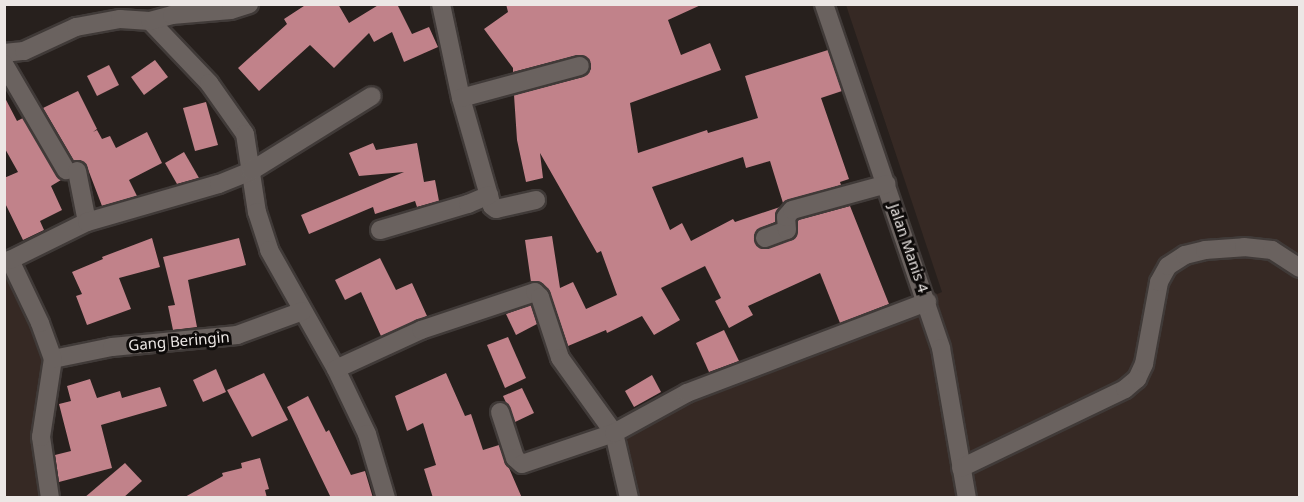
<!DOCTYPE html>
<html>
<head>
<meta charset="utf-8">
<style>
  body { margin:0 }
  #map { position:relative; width:1304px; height:502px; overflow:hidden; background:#27201d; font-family:"Noto Sans",sans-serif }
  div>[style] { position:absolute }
  .built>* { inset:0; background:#362924 }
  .building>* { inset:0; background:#c1828a }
  .roads { filter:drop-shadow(2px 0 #403a38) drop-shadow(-2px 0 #403a38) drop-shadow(0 2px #403a38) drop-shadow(0 -2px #403a38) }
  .minor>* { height:18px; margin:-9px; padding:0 9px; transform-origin:9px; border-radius:9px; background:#6a625f }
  span { translate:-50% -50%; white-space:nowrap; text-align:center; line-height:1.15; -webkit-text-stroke:6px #0d0a09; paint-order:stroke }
  .street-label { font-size:15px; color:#ece7e5 }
  .frame { position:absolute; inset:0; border:6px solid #ece7e5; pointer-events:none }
</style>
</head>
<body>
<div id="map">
  <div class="built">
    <div style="clip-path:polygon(846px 5px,1299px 5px,1299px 497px,637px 497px,619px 428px,942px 292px)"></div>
    <div style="clip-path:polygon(4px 257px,54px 356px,40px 435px,55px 497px,5px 497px)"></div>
  </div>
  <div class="building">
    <div style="clip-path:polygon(307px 4px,338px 4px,349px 23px,380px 4px,397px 4px,412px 34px,429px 27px,438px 47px,404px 62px,392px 32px,374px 42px,369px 33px,334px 68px,310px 45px,259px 91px,238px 68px,287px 24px,284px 19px)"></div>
    <div style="clip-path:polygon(506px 4px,703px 4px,668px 20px,681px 55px,710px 43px,721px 70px,630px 103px,638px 153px,707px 130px,708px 133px,758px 118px,745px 76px,828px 50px,842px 91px,821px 98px,849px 179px,840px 182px,841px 185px,783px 203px,770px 161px,746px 168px,743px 157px,652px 187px,670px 230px,682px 223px,691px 241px,733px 219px,735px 222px,780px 207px,775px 214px,775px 222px,761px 228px,754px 235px,755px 242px,764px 249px,796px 237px,798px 220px,850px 206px,889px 304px,840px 323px,820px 273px,748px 306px,753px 315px,729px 328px,715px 301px,721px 298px,705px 266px,661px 288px,680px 320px,654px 335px,642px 316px,607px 333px,606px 330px,568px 346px,550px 293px,542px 284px,531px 282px,525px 240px,552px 236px,560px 288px,573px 282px,586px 309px,617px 295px,601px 251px,597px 253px,540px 153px,543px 178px,526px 182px,517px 140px,514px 95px,583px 77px,591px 69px,591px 64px,587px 58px,578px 55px,513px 72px,513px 68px,484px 29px,508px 12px)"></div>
    <div style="clip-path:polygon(155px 60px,168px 77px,144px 95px,131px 77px)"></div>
    <div style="clip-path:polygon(109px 65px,119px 85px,97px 96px,87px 76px)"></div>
    <div style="clip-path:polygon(78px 91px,97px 129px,93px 132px,97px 130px,102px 139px,110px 136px,116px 148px,147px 132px,162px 163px,129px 180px,137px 196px,102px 206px,86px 164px,80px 160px,74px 161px,43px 108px)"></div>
    <div style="clip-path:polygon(4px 96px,17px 121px,23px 118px,61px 180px,51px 186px,62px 210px,40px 221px,44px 230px,23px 240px,4px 201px,4px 178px,18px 172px,4px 147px)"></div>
    <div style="clip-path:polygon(206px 102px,218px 145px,195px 151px,183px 108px)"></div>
    <div style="clip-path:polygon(373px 143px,376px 150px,417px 143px,424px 182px,435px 180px,439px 201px,417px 207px,415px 201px,375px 214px,373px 207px,309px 234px,301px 215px,404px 172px,359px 176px,349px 153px)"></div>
    <div style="clip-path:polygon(184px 152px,199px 178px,177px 184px,165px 163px)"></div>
    <div style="clip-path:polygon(152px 238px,160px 267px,119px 278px,131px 309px,87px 325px,76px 296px,82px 294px,72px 272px,103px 259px,102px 257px)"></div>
    <div style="clip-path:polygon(239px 238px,246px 265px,188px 280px,197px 327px,173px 330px,168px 306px,175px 305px,163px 257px)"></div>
    <div style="clip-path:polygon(380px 258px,396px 290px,412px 283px,427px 316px,381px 336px,361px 292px,345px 300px,335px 280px)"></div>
    <div style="clip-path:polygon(531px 305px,537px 324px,516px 335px,506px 314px)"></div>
    <div style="clip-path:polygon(724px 330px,739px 361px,709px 372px,696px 343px)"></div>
    <div style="clip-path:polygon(508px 337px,526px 378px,505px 388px,487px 345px)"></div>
    <div style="clip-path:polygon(216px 369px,226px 392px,203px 402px,193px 380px)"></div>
    <div style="clip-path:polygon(264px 373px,288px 420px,252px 437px,227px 390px)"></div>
    <div style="clip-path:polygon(446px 373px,465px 416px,471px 414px,483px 450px,499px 445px,522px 498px,433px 498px,424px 469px,436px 465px,423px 423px,407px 431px,395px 396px)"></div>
    <div style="clip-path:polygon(652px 375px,661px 392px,634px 407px,625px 391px)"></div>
    <div style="clip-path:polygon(90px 379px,97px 398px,120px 391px,122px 398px,160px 387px,167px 406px,101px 425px,112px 468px,59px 482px,55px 455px,71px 451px,59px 404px,71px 401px,67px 386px)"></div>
    <div style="clip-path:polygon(522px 388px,534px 413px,515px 422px,503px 396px)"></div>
    <div style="clip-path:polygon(308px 396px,326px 432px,329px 430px,351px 475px,365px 471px,373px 498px,331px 498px,287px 407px)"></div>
    <div style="clip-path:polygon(260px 458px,269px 489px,265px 490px,267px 498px,183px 498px,223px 476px,222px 473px,242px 468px,241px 463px)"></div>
    <div style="clip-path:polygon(125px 463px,142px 481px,123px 498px,84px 498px)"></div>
  </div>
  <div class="roads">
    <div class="minor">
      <div style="left:441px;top:4px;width:96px;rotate:78deg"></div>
      <div style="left:461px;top:98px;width:112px;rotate:74deg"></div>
      <div style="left:492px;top:206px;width:5px;rotate:37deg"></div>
      <div style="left:496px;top:209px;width:41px;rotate:-12.7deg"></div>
      <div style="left:824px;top:4px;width:363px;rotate:71.2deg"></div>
      <div style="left:941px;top:348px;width:152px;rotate:80.2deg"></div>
      <div style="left:150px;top:21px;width:86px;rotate:46.4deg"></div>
      <div style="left:209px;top:83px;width:62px;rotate:54.8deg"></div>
      <div style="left:245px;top:134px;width:79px;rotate:81.3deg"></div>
      <div style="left:257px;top:212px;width:40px;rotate:72deg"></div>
      <div style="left:269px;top:250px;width:137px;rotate:60.6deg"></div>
      <div style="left:336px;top:369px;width:72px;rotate:64.5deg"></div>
      <div style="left:367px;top:434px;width:67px;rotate:73.5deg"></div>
      <div style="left:4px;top:53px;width:20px;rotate:-6deg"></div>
      <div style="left:24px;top:51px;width:57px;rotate:-24.8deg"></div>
      <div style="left:76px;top:27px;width:45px;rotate:-10.3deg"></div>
      <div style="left:120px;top:19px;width:30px;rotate:4deg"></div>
      <div style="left:150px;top:21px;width:23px;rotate:-15deg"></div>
      <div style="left:172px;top:15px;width:59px;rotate:-4.8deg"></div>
      <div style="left:231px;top:10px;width:19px;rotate:-18deg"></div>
      <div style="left:4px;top:64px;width:123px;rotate:59.7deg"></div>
      <div style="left:461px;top:98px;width:123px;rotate:-15.1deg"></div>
      <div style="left:77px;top:171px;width:52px;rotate:78.9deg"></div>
      <div style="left:380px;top:230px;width:92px;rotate:-16.5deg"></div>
      <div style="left:468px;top:204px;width:23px;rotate:-23deg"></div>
      <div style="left:765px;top:238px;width:23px;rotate:-20deg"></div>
      <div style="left:787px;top:230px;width:13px;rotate:-94deg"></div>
      <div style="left:786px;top:217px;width:9px;rotate:-49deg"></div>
      <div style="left:792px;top:210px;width:98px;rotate:-15.3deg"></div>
      <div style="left:53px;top:359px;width:60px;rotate:-11.5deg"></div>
      <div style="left:112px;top:347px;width:126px;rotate:-5.5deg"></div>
      <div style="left:237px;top:335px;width:70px;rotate:-20deg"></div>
      <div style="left:336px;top:369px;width:94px;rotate:-24.6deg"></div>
      <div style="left:421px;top:330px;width:120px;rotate:-18.4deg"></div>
      <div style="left:535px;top:292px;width:7px;rotate:45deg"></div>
      <div style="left:540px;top:297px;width:64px;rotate:71.8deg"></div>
      <div style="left:560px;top:358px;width:92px;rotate:54.2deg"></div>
      <div style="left:614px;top:433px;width:67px;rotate:77deg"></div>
      <div style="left:500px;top:412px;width:48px;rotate:71.9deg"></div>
      <div style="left:515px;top:458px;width:9px;rotate:41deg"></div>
      <div style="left:522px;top:464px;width:97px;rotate:-18.6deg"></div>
      <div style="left:614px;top:433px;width:83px;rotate:-28.7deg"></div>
      <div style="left:687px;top:393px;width:257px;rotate:-20.8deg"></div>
      <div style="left:961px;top:468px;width:182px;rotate:-25.7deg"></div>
      <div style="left:1125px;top:389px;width:16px;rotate:-40deg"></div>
      <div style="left:1137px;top:379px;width:17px;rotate:-65deg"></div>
      <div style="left:1144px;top:364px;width:83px;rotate:-79.6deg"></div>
      <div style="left:1159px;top:282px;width:18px;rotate:-61deg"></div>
      <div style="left:1168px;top:266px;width:20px;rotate:-33deg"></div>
      <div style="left:1185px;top:255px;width:21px;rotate:-14deg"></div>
      <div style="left:1205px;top:250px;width:39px;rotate:-4deg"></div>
      <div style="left:1244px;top:247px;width:28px;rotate:6deg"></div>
      <div style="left:1272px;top:250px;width:33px;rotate:33deg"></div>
      <div style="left:50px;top:498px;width:62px;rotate:-98.4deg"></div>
      <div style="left:41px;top:437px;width:79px;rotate:-81.3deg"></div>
      <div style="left:53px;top:359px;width:38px;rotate:-110deg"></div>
      <div style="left:40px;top:323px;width:70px;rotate:-115.5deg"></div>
      <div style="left:10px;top:260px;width:86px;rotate:-26.3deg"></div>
      <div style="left:87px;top:222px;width:137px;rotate:-16.1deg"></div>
      <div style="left:219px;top:184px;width:35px;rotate:-22deg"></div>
      <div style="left:251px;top:171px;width:142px;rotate:-31.8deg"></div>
    </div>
  </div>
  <div class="street-label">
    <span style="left:909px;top:248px;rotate:71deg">Jalan Manis 4</span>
    <span style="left:179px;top:341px;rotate:-5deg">Gang Beringin</span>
  </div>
  <div class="frame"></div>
</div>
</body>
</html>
